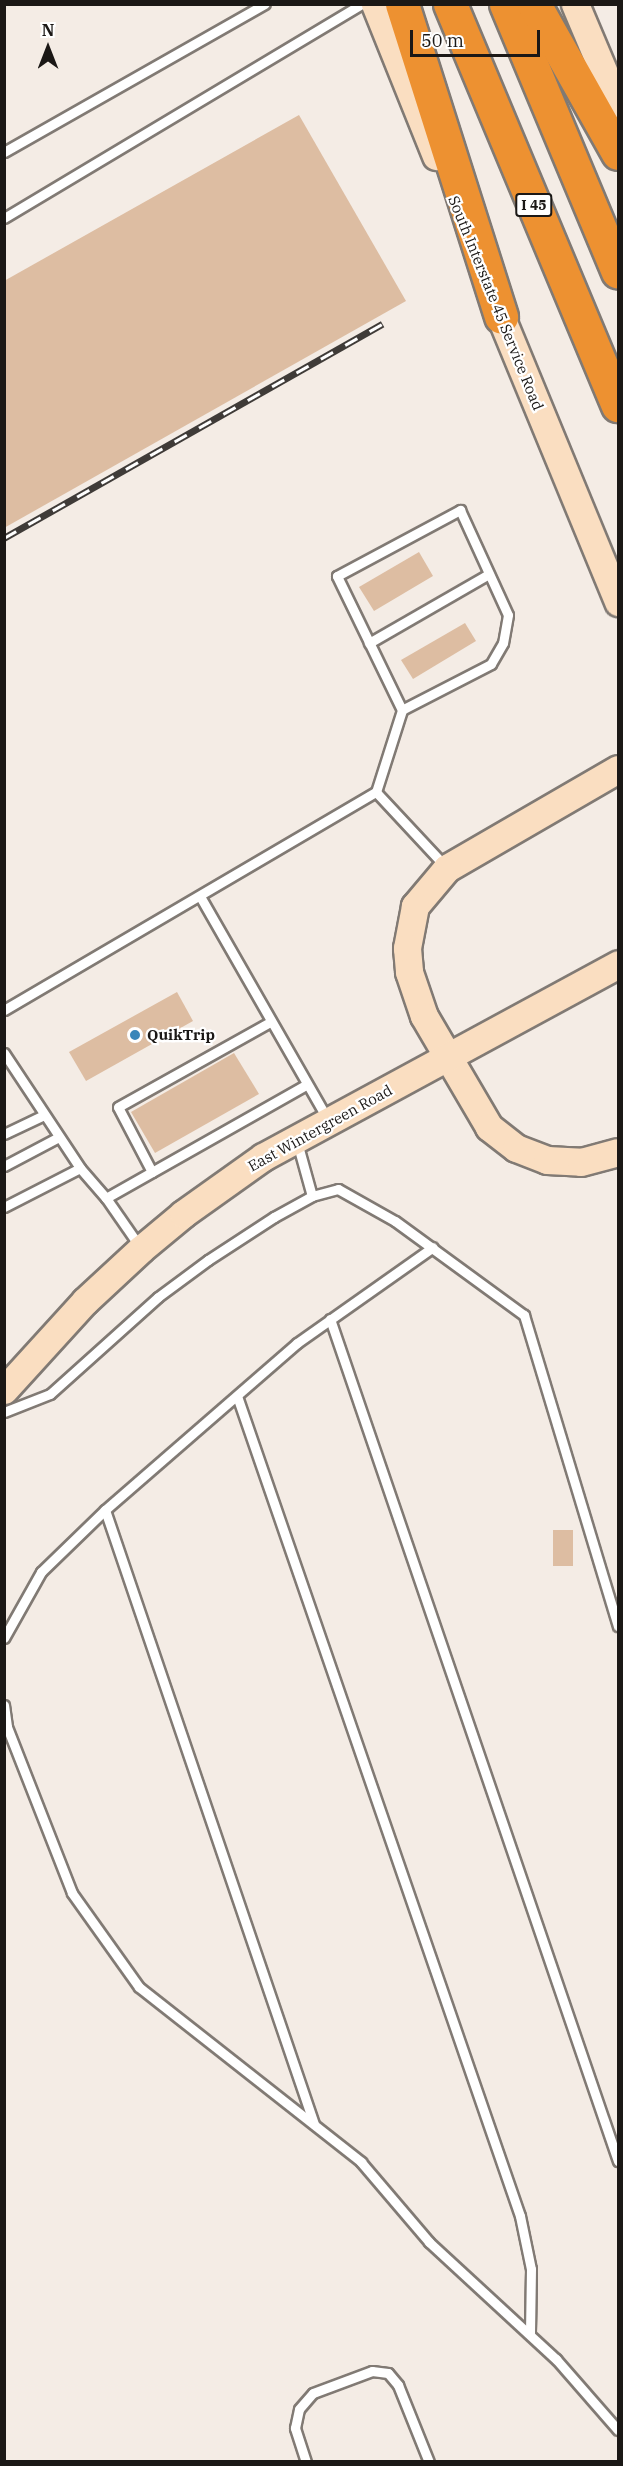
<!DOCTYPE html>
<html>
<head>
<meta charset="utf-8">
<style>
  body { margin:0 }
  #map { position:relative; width:623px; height:2466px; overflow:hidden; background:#f4ece5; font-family:"IBM Plex Serif",serif }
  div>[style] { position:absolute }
  .building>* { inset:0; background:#ddbda2 }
  .roads { filter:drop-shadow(2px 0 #817a74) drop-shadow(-2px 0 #817a74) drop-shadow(0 2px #817a74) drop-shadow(0 -2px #817a74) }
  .lane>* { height:9px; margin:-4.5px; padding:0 4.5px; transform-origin:4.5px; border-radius:4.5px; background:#fff }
  .secondary>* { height:27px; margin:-13.5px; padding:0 13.5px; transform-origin:13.5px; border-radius:13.5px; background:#fadec1 }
  .highway>* { height:33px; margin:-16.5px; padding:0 16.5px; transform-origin:16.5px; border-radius:16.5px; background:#ed9131 }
  .rail>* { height:7px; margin-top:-3.5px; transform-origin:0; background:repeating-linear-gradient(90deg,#fff 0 14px,#3f3b38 0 28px); box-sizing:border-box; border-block:2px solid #3f3b38 }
  .dots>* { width:16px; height:16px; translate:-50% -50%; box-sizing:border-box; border:3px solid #fff; border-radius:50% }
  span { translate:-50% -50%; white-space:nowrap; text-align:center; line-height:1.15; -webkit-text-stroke:4.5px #fff; paint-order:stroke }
  .shield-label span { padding:2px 4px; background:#fff; border:2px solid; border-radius:4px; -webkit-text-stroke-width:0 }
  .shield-label { font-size:14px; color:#1b1816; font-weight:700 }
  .street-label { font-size:15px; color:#1b1816 }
  .poi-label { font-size:15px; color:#1b1816; font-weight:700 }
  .left { translate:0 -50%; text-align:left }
  .frame { position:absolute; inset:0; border:6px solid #1b1816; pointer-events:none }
  .north { position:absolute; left:18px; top:18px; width:60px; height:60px; -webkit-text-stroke:4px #fff; paint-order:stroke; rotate:0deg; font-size:16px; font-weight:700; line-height:24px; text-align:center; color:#1b1816 }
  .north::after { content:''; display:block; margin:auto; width:21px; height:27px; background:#1b1816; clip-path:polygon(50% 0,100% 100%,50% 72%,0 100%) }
  .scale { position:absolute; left:410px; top:30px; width:130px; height:27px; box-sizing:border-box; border:3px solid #1b1816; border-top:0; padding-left:8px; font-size:18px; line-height:21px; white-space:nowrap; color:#1b1816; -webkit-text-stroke:4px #fff; paint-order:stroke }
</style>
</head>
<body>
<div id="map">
  <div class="building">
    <div style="clip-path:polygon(299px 115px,406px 301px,4px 528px,4px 281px)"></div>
    <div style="clip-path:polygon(419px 552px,433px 576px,374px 611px,359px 587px)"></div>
    <div style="clip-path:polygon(465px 623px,476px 641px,413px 679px,401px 660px)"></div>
    <div style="clip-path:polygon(177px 992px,193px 1021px,86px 1081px,69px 1052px)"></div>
    <div style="clip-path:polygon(234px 1053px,259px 1094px,155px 1153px,131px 1112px)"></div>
    <div style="clip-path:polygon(553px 1530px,573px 1530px,573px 1566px,553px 1566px)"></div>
  </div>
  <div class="roads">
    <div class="lane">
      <div style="left:4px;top:152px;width:300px;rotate:-29.6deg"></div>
      <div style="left:4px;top:218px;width:417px;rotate:-30.9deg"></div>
      <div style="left:369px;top:643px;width:138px;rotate:-29.9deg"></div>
      <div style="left:376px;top:792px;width:86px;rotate:-72.4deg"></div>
      <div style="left:402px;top:710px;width:149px;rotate:-115.9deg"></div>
      <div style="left:337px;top:576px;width:140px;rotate:-28.2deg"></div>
      <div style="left:460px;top:510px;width:115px;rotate:65.4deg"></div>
      <div style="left:508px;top:615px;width:28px;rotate:100deg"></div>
      <div style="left:503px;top:643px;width:24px;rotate:120deg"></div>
      <div style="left:491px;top:664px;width:100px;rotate:152.7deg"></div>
      <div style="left:201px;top:898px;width:256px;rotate:60.2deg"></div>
      <div style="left:4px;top:1010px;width:431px;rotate:-30.4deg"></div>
      <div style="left:376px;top:792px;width:101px;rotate:47deg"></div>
      <div style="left:4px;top:1053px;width:138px;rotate:56.5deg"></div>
      <div style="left:4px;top:1134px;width:44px;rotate:-25.4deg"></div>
      <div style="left:297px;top:1142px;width:56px;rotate:74.5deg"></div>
      <div style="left:4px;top:1166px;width:62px;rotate:-27.8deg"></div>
      <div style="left:152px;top:1172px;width:73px;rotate:-117.6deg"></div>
      <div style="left:118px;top:1107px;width:174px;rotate:-29.2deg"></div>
      <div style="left:106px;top:1198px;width:230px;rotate:-29.5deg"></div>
      <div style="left:4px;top:1207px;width:85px;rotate:-27.2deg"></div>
      <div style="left:80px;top:1168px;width:40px;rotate:49deg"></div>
      <div style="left:106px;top:1198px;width:60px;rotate:55.2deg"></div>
      <div style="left:330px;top:1319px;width:890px;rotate:71.12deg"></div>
      <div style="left:237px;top:1396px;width:867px;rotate:70.96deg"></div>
      <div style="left:520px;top:2216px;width:54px;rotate:78.3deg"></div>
      <div style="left:531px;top:2269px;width:65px;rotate:90.9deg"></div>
      <div style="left:4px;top:1412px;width:49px;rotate:-21.4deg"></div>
      <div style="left:50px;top:1394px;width:145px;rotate:-41.9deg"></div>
      <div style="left:158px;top:1297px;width:62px;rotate:-36.5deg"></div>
      <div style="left:208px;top:1260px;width:79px;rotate:-33.1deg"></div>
      <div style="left:274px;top:1217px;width:43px;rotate:-28.9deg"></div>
      <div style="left:312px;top:1196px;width:27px;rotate:-15deg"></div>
      <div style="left:338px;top:1189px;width:65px;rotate:29.3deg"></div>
      <div style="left:395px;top:1221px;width:160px;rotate:36.1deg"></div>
      <div style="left:524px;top:1315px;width:325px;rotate:73.2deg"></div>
      <div style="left:105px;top:1510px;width:649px;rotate:71.2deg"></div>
      <div style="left:4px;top:1638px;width:76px;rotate:-60.7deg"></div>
      <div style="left:41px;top:1572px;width:89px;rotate:-44.1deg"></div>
      <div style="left:105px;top:1510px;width:254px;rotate:-41deg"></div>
      <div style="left:297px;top:1343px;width:166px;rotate:-35.2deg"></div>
      <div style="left:4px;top:1705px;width:22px;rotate:82deg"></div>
      <div style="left:7px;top:1727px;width:178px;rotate:68.6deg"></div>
      <div style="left:72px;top:1893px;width:115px;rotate:54.5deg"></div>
      <div style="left:139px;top:1987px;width:283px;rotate:38.2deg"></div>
      <div style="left:361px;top:2162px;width:105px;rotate:49.6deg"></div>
      <div style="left:429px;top:2242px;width:173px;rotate:42.7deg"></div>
      <div style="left:556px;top:2359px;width:94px;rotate:48.9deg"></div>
      <div style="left:306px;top:2462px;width:36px;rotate:-108deg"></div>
      <div style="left:295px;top:2428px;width:19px;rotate:-78deg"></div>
      <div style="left:299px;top:2409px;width:21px;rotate:-49deg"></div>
      <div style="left:313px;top:2393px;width:63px;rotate:-20.4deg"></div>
      <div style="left:372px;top:2371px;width:16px;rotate:7deg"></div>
      <div style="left:388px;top:2373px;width:16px;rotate:50deg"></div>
      <div style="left:398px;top:2385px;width:83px;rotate:68.1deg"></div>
    </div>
    <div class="secondary">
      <div style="left:375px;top:4px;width:164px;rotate:68.1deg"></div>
      <div style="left:575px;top:4px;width:111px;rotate:67.1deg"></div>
      <div style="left:493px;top:298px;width:329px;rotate:67.6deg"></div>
      <div style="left:618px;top:769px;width:198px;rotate:149.9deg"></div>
      <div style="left:447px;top:868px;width:50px;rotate:130.1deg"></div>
      <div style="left:415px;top:906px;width:43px;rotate:100.8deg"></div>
      <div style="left:407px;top:948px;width:24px;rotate:85deg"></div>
      <div style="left:409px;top:972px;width:46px;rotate:71.2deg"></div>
      <div style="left:424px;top:1016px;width:129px;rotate:59.6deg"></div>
      <div style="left:489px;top:1127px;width:34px;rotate:38deg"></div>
      <div style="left:516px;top:1148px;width:33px;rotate:21deg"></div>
      <div style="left:547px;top:1160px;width:34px;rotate:3deg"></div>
      <div style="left:581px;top:1162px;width:38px;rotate:-15deg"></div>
      <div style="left:4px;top:1390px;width:120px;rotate:-47.7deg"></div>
      <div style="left:85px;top:1301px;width:76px;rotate:-42.9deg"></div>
      <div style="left:141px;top:1249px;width:55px;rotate:-39.8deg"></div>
      <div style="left:183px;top:1214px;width:98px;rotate:-35.5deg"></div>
      <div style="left:263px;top:1157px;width:404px;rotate:-28.5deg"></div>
    </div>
    <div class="highway">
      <div style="left:402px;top:4px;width:328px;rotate:72.4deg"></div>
      <div style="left:450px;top:4px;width:435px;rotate:67.3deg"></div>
      <div style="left:506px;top:4px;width:290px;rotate:67.3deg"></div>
      <div style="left:534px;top:4px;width:171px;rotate:60.6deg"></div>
    </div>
  </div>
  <div class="rail">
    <div style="left:4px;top:538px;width:435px;rotate:-29.5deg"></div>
  </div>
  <div class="dots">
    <div style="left:135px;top:1035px;background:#3a86b9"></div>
  </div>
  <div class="shield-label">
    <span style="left:534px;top:205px">I 45</span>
  </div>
  <div class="street-label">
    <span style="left:496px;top:303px;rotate:68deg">South Interstate 45 Service Road</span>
    <span style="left:320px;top:1128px;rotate:-29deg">East Wintergreen Road</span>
  </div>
  <div class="poi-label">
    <span class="left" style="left:147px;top:1035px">QuikTrip</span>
  </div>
  <div class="frame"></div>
  <div class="north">N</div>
  <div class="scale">50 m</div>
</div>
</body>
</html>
